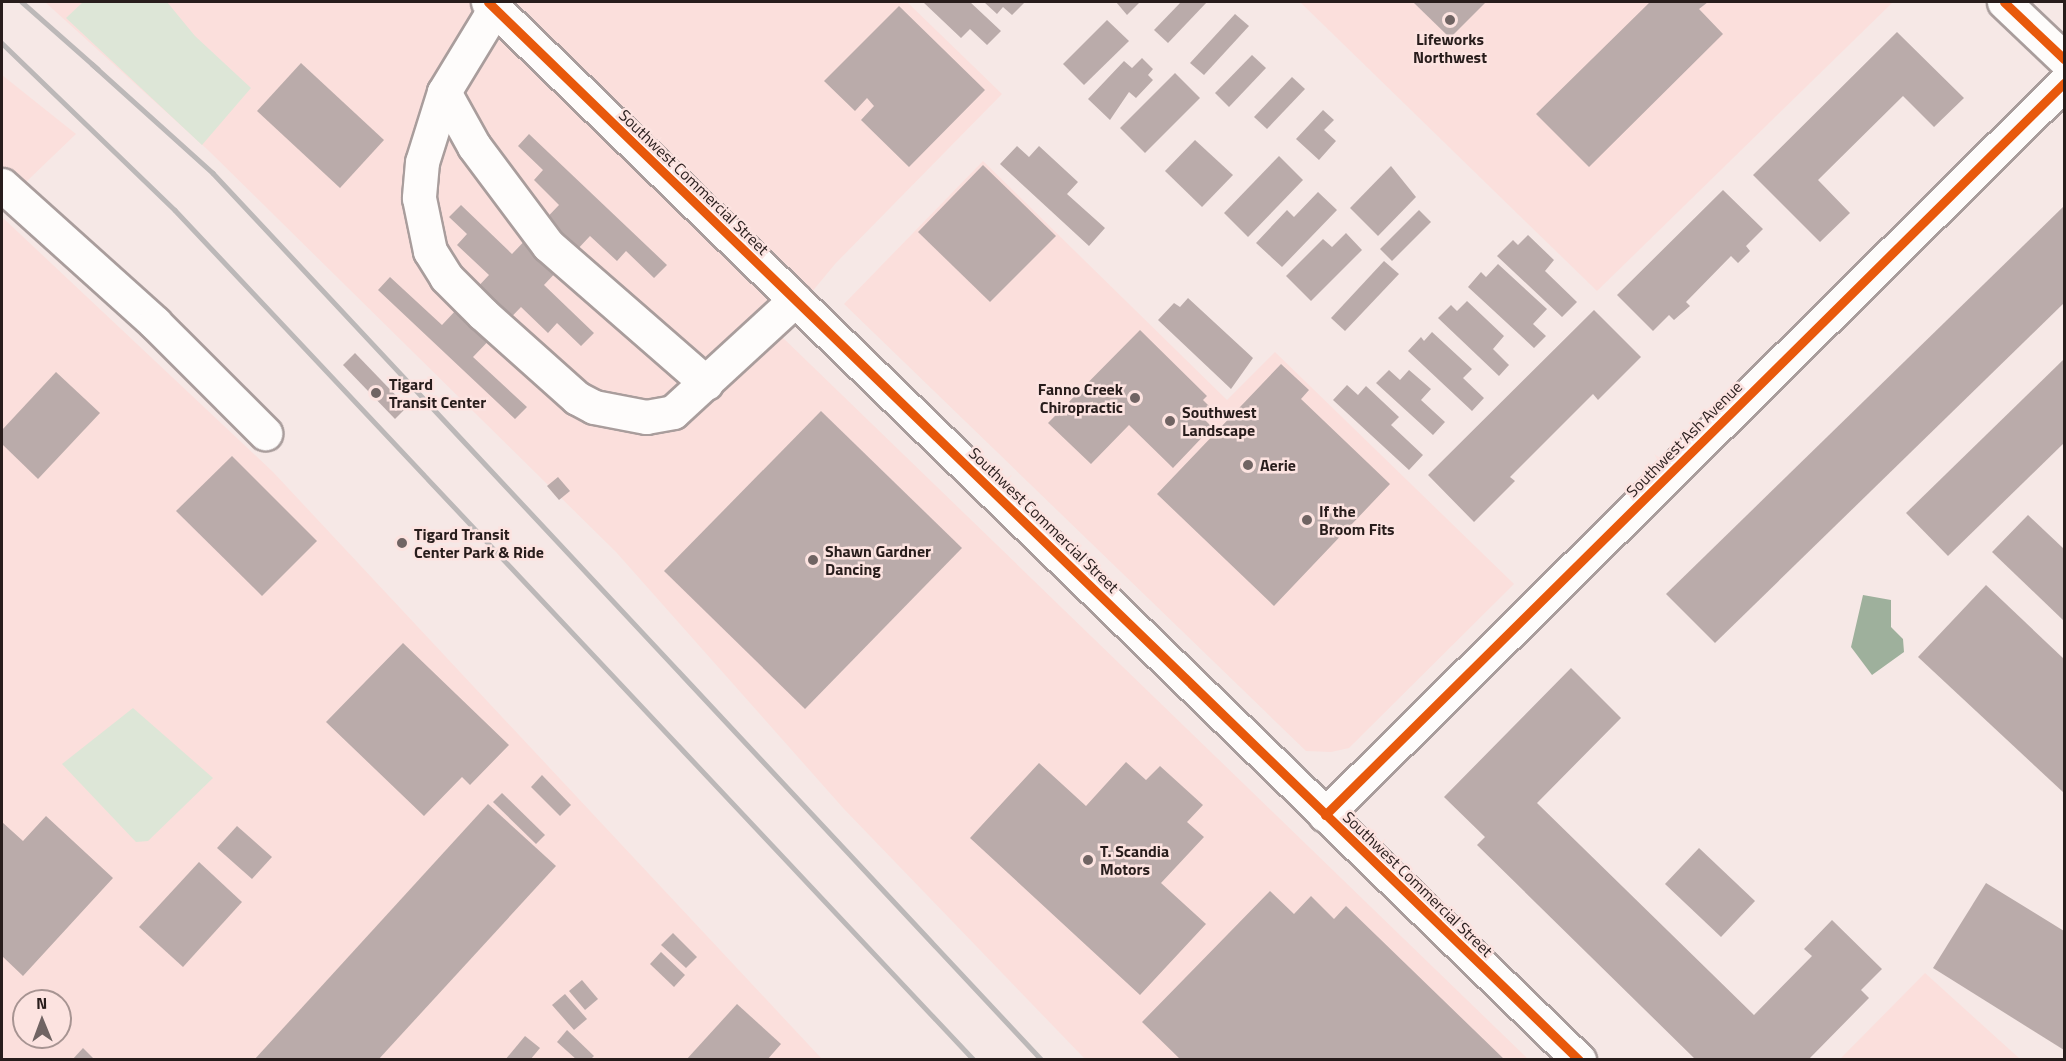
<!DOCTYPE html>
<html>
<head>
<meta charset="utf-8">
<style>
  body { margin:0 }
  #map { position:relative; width:2066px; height:1061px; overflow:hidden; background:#f6e8e6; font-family:"Titillium Web",sans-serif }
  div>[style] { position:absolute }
  .built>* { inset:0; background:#fbdfdc }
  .green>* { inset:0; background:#dde6d7 }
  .water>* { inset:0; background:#9eb09c }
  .building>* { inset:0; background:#baabaa }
  .roads { filter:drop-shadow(2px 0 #a99d9c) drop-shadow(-2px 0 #a99d9c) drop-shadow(0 2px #a99d9c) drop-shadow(0 -2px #a99d9c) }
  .minor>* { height:33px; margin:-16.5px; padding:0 16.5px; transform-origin:16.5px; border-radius:16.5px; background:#fefcfb }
  .rail>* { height:4.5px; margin:-2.25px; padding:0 2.25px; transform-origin:2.25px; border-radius:2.25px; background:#bcb8b8 }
  .cycleway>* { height:9px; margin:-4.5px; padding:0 4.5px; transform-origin:4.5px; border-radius:4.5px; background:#e8590c }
  .dots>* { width:16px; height:16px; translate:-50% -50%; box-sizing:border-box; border:3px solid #fce3e0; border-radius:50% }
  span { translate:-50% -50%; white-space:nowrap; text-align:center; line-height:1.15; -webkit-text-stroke:5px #fce3e0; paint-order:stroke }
  .poi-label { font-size:16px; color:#281d1c; font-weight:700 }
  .left { translate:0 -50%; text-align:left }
  .right { translate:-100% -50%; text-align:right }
  .street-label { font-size:16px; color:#281d1c }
  .frame { position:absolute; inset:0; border:3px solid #281d1c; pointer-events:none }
  .north { position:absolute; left:12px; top:989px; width:60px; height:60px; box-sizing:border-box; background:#fce3e0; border:2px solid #a79492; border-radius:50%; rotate:359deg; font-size:16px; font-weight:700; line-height:24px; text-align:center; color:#281d1c }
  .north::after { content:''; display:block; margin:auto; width:21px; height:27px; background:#706463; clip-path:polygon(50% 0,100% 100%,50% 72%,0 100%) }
</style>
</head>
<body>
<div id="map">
  <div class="built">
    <div style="clip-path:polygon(45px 2px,907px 2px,1002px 94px,835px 264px,778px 333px,1528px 1059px,1085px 1059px,844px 809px,616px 552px,208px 150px)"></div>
    <div style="clip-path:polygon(1300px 2px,1893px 2px,1597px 291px)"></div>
    <div style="clip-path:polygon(2px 75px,76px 134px,2px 205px)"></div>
    <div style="clip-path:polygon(983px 161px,1227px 400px,1275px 352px,1514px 584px,1349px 748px,1331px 752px,1306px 751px,844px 304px)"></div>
    <div style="clip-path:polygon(evenodd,2px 217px,273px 472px,822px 1059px,2px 1059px,2px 217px,24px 1001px,60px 1001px,60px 1037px,24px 1037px,24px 1001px)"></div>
    <div style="clip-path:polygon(1925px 973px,2020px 1059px,1840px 1059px)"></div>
  </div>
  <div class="green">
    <div style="clip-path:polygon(83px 2px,167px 2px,195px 36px,251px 88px,202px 145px,66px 18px)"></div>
    <div style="clip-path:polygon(133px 708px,213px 778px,148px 841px,136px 842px,62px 764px)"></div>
  </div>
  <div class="water">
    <div style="clip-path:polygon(1863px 595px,1891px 600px,1891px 627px,1903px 639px,1904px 652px,1872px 675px,1851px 647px)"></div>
  </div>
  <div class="building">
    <div style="clip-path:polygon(923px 2px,970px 2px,1001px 31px,987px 45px,970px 29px,961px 38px)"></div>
    <div style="clip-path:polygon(984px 2px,1025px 2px,1012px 15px,1003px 7px,997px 14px)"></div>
    <div style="clip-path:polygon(1116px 2px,1140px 2px,1127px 15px)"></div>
    <div style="clip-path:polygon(1181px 2px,1207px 2px,1168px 43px,1154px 30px)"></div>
    <div style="clip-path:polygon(1413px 2px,1486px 2px,1450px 38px)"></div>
    <div style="clip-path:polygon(1650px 2px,1708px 2px,1699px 9px,1723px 34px,1589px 167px,1536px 114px)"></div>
    <div style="clip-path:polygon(899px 6px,985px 90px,909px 167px,861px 120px,874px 106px,867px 98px,855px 111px,824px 81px)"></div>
    <div style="clip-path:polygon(1235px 14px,1249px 26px,1204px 75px,1190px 63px)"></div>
    <div style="clip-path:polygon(1107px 20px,1129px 41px,1084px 85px,1063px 64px)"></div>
    <div style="clip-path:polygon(1897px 32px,1964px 98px,1934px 127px,1903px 96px,1818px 180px,1850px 213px,1820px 242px,1753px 175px)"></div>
    <div style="clip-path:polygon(1252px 55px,1266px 68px,1229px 107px,1215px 93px)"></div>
    <div style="clip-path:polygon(1142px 58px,1153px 69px,1148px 75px,1153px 80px,1136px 98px,1129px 92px,1110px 120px,1088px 99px,1124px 61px,1132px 68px)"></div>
    <div style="clip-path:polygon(301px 63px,384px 140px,340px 188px,257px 111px)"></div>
    <div style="clip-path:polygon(1175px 73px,1200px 98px,1145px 153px,1120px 128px)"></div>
    <div style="clip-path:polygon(1292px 77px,1305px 89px,1267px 129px,1254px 117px)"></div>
    <div style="clip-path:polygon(1323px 110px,1334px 120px,1324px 130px,1336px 141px,1319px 160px,1296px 139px)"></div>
    <div style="clip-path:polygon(529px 134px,667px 265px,654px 278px,626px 251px,617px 261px,590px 236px,544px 285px,594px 333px,581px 346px,557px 323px,548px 333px,521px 307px,473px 357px,527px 407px,515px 419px,378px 290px,390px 277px,442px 325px,489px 275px,457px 245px,467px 234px,449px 217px,461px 205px,512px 254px,559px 205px,534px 180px,543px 170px,518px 146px)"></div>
    <div style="clip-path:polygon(1195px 140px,1233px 175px,1202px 207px,1165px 171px)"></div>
    <div style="clip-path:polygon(1017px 146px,1029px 157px,1039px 146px,1078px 182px,1067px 194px,1105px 228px,1089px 246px,1000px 164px)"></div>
    <div style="clip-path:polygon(1279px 156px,1303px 180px,1248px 237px,1224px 213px)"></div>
    <div style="clip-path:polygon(983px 165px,1056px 236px,990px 302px,918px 232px)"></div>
    <div style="clip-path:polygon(1391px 166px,1416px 197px,1378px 236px,1350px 208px)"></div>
    <div style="clip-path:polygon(1723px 190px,1763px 229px,1746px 246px,1750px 251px,1738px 263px,1731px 256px,1686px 302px,1690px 306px,1674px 320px,1669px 315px,1653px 331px,1617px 295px)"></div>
    <div style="clip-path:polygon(1318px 192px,1337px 210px,1282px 267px,1256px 243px,1287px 210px,1294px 217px)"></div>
    <div style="clip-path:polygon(2064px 206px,2064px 303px,1715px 643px,1666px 594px)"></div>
    <div style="clip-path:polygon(1419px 210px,1431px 222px,1392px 261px,1380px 249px)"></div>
    <div style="clip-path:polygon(1346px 233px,1362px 250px,1311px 301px,1286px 276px,1323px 239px,1332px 247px)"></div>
    <div style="clip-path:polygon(1528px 235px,1554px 260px,1545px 271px,1577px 302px,1562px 317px,1497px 256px,1513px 240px,1518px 245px)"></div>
    <div style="clip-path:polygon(1384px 261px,1399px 274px,1345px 331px,1331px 318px)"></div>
    <div style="clip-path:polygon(1498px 264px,1547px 309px,1533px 324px,1546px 336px,1534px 348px,1468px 287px,1481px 272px,1486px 277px)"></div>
    <div style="clip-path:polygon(1188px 298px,1253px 358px,1231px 389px,1158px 320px,1174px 303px,1180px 307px)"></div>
    <div style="clip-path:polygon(1467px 301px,1504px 336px,1493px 349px,1509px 365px,1499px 376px,1438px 318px,1451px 305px,1457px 311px)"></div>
    <div style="clip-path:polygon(1594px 310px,1641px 357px,1598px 400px,1593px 394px,1510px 477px,1515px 481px,1474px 522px,1428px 475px)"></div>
    <div style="clip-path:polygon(1140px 330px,1207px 396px,1203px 400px,1211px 408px,1202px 417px,1212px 427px,1173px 468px,1129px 425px,1091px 464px,1048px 423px)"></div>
    <div style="clip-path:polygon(1432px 332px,1472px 369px,1463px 378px,1484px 398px,1472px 411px,1408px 351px,1421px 337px,1424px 341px)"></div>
    <div style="clip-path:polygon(355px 353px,407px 407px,395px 419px,343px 365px)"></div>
    <div style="clip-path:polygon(2064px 359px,2064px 443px,1948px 556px,1906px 513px)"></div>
    <div style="clip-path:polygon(1281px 364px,1309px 390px,1301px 399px,1390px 484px,1274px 606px,1157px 494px)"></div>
    <div style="clip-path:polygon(1389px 370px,1400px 380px,1409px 370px,1431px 389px,1421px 400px,1445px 422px,1433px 435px,1376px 383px)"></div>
    <div style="clip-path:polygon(56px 372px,100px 413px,38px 479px,2px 444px,2px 430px)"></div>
    <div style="clip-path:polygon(1347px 385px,1358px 395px,1366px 386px,1399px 417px,1391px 425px,1423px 455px,1409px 470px,1333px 400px)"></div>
    <div style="clip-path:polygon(821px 411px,962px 548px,805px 709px,664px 571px)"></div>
    <div style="clip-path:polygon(232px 456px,317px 541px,262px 596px,176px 511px)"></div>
    <div style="clip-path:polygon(558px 477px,570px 491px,559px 500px,547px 486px)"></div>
    <div style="clip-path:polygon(2028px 515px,2064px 549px,2064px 621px,1992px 552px)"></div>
    <div style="clip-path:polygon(1986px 585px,2064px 659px,2064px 793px,1918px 657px)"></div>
    <div style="clip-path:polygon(403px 643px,509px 745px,470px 785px,462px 777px,424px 816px,326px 722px)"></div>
    <div style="clip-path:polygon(1571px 668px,1621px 718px,1537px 803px,1754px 1015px,1812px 956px,1804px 949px,1832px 920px,1882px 969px,1861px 990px,1869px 998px,1808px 1060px,1696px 1060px,1477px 845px,1485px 837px,1444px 797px)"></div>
    <div style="clip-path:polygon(1126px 762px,1146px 780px,1160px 766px,1203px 805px,1187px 822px,1204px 837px,1161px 883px,1206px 924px,1140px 995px,970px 838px,1039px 763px,1086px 806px)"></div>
    <div style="clip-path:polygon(542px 775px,571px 805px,560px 816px,531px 787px)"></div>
    <div style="clip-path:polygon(502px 793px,545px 835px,536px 844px,493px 802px)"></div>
    <div style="clip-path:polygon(488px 804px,556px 866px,378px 1060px,254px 1060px)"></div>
    <div style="clip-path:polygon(46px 816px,113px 878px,23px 976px,2px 956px,2px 822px,23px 841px)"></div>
    <div style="clip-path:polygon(237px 826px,272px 857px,252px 879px,217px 848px)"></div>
    <div style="clip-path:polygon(1699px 848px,1755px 901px,1721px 937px,1665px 884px)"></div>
    <div style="clip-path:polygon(199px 862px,242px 902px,183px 967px,139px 927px)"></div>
    <div style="clip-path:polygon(1986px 883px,2064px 931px,2064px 1050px,1933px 968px)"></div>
    <div style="clip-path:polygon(1270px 891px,1294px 914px,1311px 896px,1334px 919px,1346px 906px,1505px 1060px,1181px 1060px,1142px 1022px)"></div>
    <div style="clip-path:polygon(673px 933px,697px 957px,686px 968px,661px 945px)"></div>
    <div style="clip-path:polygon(661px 952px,685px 975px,674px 987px,650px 964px)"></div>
    <div style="clip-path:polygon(582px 980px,598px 999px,585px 1010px,569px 991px)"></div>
    <div style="clip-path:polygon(565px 994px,587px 1019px,574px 1030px,552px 1005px)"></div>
    <div style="clip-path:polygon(737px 1004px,781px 1044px,767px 1060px,686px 1060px)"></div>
    <div style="clip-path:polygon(567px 1030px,594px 1056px,590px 1060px,577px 1060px,557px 1042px)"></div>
    <div style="clip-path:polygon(525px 1036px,540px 1048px,530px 1060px,505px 1060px)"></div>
    <div style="clip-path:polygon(83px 1048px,95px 1060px,72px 1060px)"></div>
  </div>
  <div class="roads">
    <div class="minor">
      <div style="left:488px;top:2px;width:1520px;rotate:44.12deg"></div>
      <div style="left:2004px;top:2px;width:83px;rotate:43.5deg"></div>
      <div style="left:495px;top:8px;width:98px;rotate:121.3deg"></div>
      <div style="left:444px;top:92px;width:73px;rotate:107.4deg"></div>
      <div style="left:422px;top:162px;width:36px;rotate:95deg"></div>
      <div style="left:419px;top:198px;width:54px;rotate:78.3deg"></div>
      <div style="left:430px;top:251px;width:31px;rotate:58deg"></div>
      <div style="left:446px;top:277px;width:52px;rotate:45deg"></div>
      <div style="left:483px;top:314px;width:126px;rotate:41.8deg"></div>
      <div style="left:577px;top:398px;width:19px;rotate:28deg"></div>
      <div style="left:594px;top:407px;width:53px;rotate:10.9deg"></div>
      <div style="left:646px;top:417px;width:27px;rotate:-10deg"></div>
      <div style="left:673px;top:412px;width:166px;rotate:-42.6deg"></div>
      <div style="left:444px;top:92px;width:62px;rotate:60.9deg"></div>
      <div style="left:474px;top:146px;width:124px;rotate:53.2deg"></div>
      <div style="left:548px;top:245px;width:210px;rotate:41.1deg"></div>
      <div style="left:2px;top:185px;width:206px;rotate:42deg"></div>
      <div style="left:155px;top:323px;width:156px;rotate:45deg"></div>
      <div style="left:1325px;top:815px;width:1040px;rotate:-44.73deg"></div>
    </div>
  </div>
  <div class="rail">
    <div style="left:22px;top:2px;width:101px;rotate:41.4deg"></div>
    <div style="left:2px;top:43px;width:240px;rotate:44deg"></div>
    <div style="left:175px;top:210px;width:1167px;rotate:46.77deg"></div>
    <div style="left:92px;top:64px;width:163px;rotate:42deg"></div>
    <div style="left:213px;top:173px;width:1214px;rotate:46.94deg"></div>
  </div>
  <div class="cycleway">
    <div style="left:488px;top:2px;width:1520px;rotate:44.12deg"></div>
    <div style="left:2004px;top:2px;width:83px;rotate:43.5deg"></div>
    <div style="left:1325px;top:815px;width:1040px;rotate:-44.73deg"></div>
  </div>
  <div class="dots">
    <div style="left:1450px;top:20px;background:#706463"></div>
    <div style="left:376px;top:393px;background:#706463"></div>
    <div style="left:1135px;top:398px;background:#706463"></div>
    <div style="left:1170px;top:421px;background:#706463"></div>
    <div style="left:1248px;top:465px;background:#706463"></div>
    <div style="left:1307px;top:520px;background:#706463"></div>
    <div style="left:402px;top:543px;background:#706463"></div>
    <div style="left:813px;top:560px;background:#706463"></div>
    <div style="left:1088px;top:860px;background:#706463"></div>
  </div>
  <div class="poi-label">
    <span style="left:1450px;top:48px">Lifeworks<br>Northwest</span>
    <span class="left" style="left:389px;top:393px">Tigard<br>Transit Center</span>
    <span class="right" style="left:1123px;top:398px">Fanno Creek<br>Chiropractic</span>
    <span class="left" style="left:1182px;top:421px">Southwest<br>Landscape</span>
    <span class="left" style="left:1260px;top:465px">Aerie</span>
    <span class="left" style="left:1319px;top:520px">If the<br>Broom Fits</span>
    <span class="left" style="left:414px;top:543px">Tigard Transit<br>Center Park &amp; Ride</span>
    <span class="left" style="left:825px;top:560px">Shawn Gardner<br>Dancing</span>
    <span class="left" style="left:1100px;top:860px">T. Scandia<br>Motors</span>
  </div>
  <div class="street-label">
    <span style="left:694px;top:182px;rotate:44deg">Southwest Commercial Street</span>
    <span style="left:1684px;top:439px;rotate:-45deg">Southwest Ash Avenue</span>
    <span style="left:1044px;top:520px;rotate:44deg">Southwest Commercial Street</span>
    <span style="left:1418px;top:884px;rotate:44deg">Southwest Commercial Street</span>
  </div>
  <div class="frame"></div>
  <div class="north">N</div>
</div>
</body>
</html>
